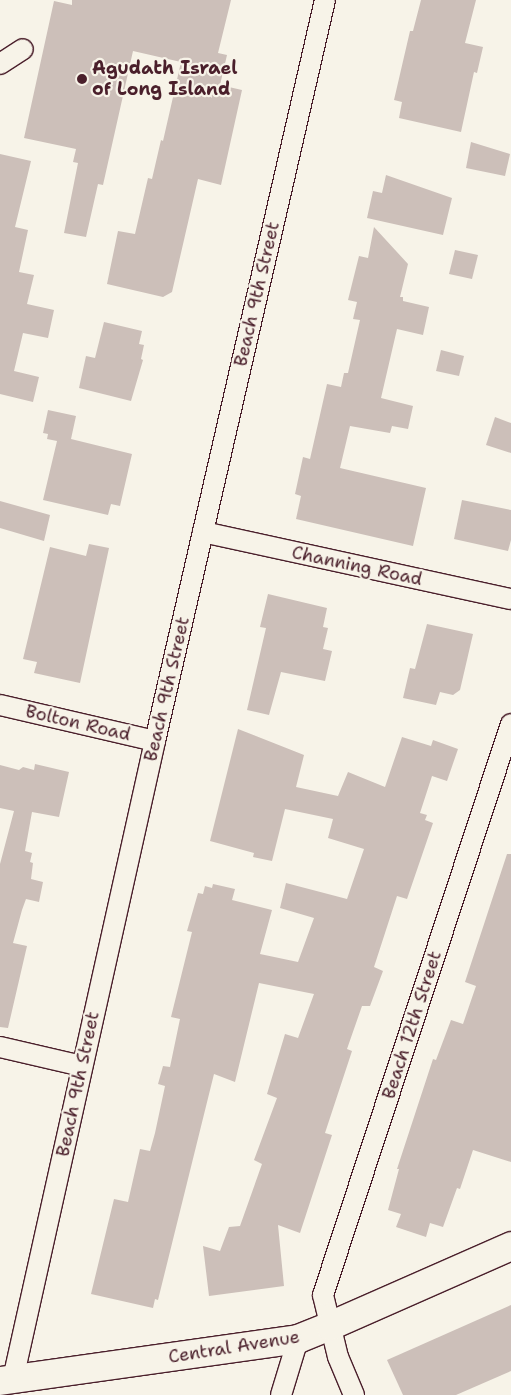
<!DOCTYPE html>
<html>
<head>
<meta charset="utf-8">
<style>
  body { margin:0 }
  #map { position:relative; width:511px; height:1395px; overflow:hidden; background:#f7f3e8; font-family:"Shantell Sans",sans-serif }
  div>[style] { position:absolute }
  .building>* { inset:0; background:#ccbfb9 }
  .roads { filter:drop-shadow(1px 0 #4a1f2b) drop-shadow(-1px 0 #4a1f2b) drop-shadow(0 1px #4a1f2b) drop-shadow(0 -1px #4a1f2b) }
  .street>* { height:20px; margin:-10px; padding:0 10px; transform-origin:10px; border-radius:10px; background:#f7f3e8 }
  .secondary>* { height:28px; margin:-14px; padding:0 14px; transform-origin:14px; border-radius:14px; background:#f7f3e8 }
  .dots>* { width:14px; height:14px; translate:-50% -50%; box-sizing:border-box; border:2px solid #f7f3e8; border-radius:50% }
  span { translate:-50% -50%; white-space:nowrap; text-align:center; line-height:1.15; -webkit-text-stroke:4.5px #f7f3e8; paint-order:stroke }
  .poi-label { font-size:18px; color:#4a1f2b; font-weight:700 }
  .left { translate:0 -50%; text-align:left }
  .street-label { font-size:18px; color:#4a1f2b }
</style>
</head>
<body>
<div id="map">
  <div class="building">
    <div style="clip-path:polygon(72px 0,231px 0,218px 53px,227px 55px,220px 85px,242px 90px,221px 185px,198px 179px,172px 292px,163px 297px,107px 284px,118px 231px,135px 234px,148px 178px,152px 179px,161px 140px,163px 141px,181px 62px,133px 51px,103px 185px,98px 184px,86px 237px,64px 233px,78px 163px,73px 162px,76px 149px,24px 138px,54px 1px,72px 5px)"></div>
    <div style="clip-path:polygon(421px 0,476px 0,465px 43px,483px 47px,477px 73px,474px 72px,461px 132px,399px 118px,402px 102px,394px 100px,410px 31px,413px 31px,414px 27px)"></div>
    <div style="clip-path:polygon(471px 142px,510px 154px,505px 176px,466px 168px)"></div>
    <div style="clip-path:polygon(0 154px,31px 161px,15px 227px,28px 230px,19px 272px,34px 275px,27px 304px,54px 310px,48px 338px,23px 333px,14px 371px,39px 377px,33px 402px,0 394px)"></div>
    <div style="clip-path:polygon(386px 175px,452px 198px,443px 235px,367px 218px,373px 191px,382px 193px)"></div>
    <div style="clip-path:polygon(374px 227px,408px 264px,400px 297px,403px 297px,403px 301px,429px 307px,423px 335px,397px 329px,381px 398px,413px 406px,408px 429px,392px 426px,390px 433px,350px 426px,340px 468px,426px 488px,413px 546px,296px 519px,301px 496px,295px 494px,303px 457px,310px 459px,327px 384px,341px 387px,344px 373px,348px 373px,360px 320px,353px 319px,357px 302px,348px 300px,359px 256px,368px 258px)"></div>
    <div style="clip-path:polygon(455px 250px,478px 255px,472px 279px,449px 274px)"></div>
    <div style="clip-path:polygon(104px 322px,142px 331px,139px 344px,144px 345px,141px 359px,143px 360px,131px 401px,79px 388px,86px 356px,95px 358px)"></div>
    <div style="clip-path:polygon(441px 350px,464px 356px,459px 376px,436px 371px)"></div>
    <div style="clip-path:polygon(48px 410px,76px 416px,71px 439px,132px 454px,120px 506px,111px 504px,108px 515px,43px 500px,57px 441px,47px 439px,48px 434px,43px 433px)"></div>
    <div style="clip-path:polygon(495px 417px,511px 423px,511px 453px,486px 445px)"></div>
    <div style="clip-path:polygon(462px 500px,511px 510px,511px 540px,508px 551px,454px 539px)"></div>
    <div style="clip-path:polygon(0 501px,50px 515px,44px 541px,0 528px)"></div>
    <div style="clip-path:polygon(89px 544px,109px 548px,80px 683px,34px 673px,37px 662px,23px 659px,50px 547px,86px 556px)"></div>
    <div style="clip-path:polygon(268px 594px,327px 608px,323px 627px,328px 628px,323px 649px,332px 651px,325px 681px,281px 672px,269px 715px,247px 710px,266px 628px,260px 627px)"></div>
    <div style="clip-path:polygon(427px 624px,473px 634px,460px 690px,453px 695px,440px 692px,436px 705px,403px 698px,410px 668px,415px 669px)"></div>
    <div style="clip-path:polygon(238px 729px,304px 755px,296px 787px,338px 796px,348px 772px,385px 787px,402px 737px,431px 746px,433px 740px,458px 749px,447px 781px,432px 776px,420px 813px,427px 815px,425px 820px,433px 823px,407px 899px,397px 896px,374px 967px,383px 971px,370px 1006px,362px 1006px,347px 1049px,352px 1051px,325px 1133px,332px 1135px,300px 1233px,278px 1225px,284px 1286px,209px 1296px,203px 1246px,220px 1251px,229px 1227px,240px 1226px,262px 1164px,254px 1160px,277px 1098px,267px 1094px,285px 1034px,298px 1038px,314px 994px,259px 983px,235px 1082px,214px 1074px,158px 1300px,155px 1299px,153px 1308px,91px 1294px,114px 1199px,128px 1202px,140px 1149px,150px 1151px,155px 1133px,165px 1086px,158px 1084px,163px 1066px,170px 1067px,180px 1019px,171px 1017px,192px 932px,187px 931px,198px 893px,203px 894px,205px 886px,212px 888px,213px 884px,235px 889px,232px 900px,272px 910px,260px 954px,298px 962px,314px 918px,280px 908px,286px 883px,347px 899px,364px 849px,328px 838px,333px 819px,285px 809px,272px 861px,253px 857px,254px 853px,210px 841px)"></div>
    <div style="clip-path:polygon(35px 764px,69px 772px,59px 817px,32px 812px,25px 851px,32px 853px,30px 862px,33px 863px,31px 879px,43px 882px,39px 902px,26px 899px,22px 910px,13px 943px,27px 946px,8px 1028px,0 1027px,0 864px,14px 811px,0 808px,0 765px,19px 770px,23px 767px,34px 770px)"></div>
    <div style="clip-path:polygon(507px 854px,511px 854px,511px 1162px,473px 1150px,460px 1189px,457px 1188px,443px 1227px,430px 1223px,426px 1237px,396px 1227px,401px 1214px,388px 1210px,399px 1169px,397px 1169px,433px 1059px,436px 1060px,451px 1020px,463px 1024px,476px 986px,465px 982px)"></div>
    <div style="clip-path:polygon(511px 1305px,511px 1371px,456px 1395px,403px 1395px,387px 1360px)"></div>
  </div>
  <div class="roads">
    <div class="street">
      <div style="left:0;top:64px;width:27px;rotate:-33deg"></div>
      <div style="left:203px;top:532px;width:315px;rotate:12.3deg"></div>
      <div style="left:0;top:705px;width:159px;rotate:13.1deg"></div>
      <div style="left:0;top:1047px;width:84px;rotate:13deg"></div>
      <div style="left:13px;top:1379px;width:654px;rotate:-77.45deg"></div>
      <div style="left:155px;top:741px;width:760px;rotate:-77.08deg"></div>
      <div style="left:281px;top:1395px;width:59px;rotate:-73.1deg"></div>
      <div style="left:354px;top:1395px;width:41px;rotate:-112.8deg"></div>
      <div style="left:338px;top:1357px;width:64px;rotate:-103.6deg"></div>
      <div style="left:323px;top:1295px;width:601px;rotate:-71.78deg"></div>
    </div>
    <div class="secondary">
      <div style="left:0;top:1381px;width:301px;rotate:-8deg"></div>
      <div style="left:298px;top:1339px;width:35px;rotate:-22deg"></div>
      <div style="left:330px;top:1326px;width:198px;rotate:-23.8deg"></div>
    </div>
  </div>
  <div class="dots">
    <div style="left:82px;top:79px;background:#4a1f2b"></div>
  </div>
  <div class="poi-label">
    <span class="left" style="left:92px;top:79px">Agudath Israel<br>of Long Island</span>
  </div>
  <div class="street-label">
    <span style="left:257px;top:294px;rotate:-77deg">Beach 9th Street</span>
    <span style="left:357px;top:566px;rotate:12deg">Channing Road</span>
    <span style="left:167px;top:689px;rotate:-77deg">Beach 9th Street</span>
    <span style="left:78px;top:723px;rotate:13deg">Bolton Road</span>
    <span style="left:412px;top:1025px;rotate:-72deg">Beach 12th Street</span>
    <span style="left:78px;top:1084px;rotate:-78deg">Beach 9th Street</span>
    <span style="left:234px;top:1347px;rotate:-9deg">Central Avenue</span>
  </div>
</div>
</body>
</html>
